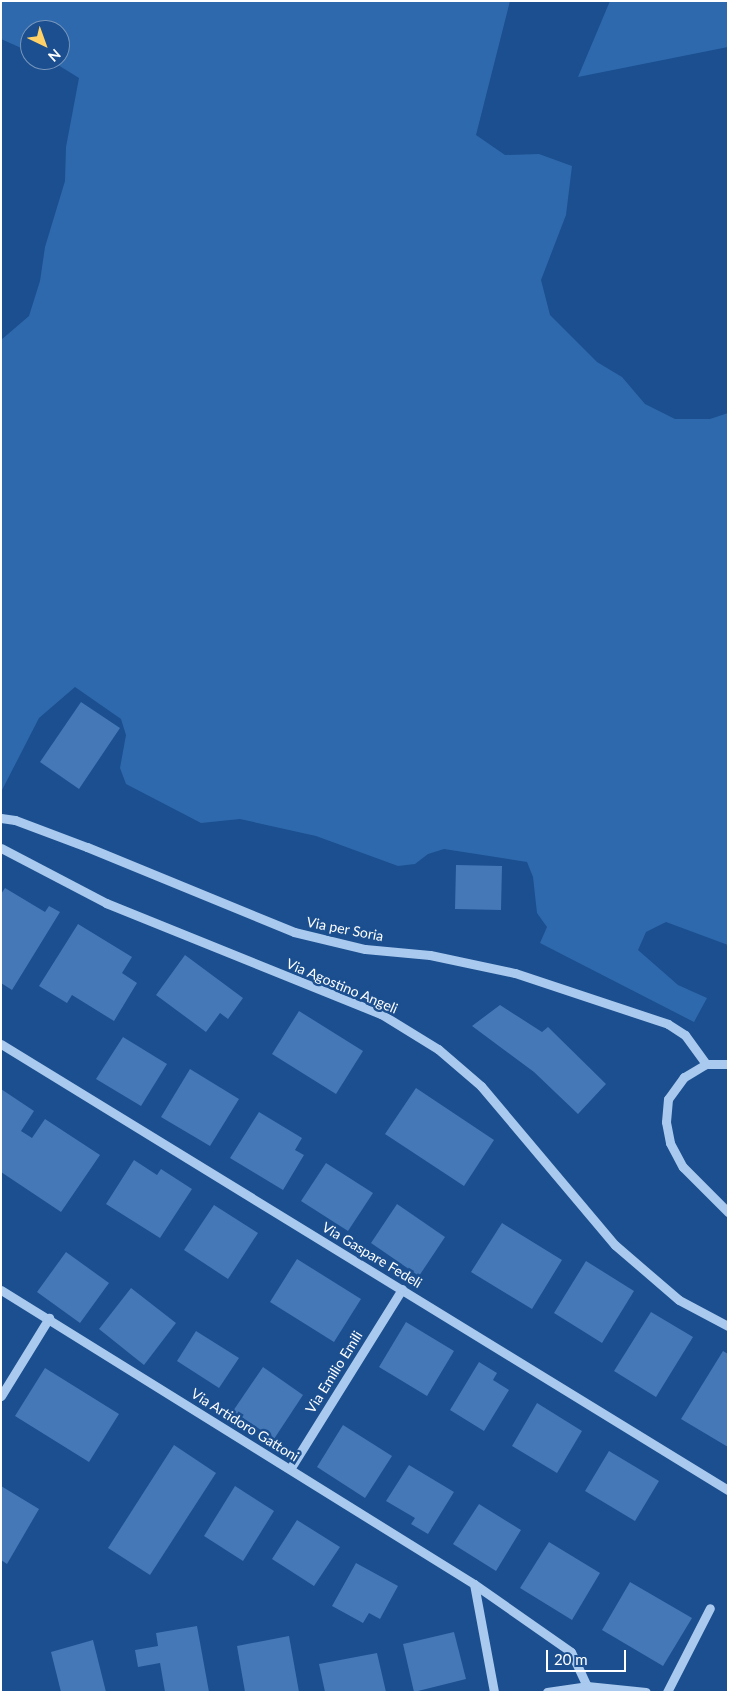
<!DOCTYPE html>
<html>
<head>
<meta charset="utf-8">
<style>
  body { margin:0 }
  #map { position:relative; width:729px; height:1693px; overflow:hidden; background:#1b4f8f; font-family:Lato,sans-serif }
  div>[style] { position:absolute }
  .green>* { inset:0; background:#2e69ad }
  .building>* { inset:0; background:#4478b7 }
  .minor>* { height:9px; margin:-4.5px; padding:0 4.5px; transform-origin:4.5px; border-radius:4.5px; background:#a9c9ee }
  span { translate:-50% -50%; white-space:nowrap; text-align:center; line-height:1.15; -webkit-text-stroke:5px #1b4f8f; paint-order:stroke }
  .street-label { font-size:14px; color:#fff }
  .frame { position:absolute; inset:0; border:2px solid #fff; pointer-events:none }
  .north { position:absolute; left:20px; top:20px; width:50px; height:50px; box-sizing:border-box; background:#1b4f8f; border:1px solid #7695bc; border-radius:50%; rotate:138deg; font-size:14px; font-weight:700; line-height:20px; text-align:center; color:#fff }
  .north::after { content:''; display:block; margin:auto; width:18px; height:22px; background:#ffd166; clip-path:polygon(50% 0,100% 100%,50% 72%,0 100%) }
  .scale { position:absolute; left:546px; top:1650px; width:80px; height:22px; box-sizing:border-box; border:2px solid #fff; border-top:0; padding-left:6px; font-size:15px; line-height:18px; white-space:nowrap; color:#fff; -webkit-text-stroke:4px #1b4f8f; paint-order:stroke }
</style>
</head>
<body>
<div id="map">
  <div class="green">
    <div style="clip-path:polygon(1px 1px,510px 1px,476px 135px,505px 155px,539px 154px,572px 166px,566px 215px,541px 280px,550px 315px,597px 362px,622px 377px,645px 404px,675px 419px,710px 419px,728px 413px,728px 945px,666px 922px,646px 932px,638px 950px,678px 985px,707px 998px,694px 1022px,540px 943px,547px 927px,537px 913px,533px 877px,527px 862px,444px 849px,428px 854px,415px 864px,398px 866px,316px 836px,240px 819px,201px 823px,126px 784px,120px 768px,126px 735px,121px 719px,75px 687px,39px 718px,1px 792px,1px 340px,29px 316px,40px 281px,45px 247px,65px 181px,66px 147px,79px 78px,50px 60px,60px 60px,60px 30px,30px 30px,30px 52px,1px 39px)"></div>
    <div style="clip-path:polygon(610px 1px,728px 1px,728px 47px,578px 77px)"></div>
  </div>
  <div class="building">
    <div style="clip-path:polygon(81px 702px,120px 728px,79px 789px,40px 762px)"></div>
    <div style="clip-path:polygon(456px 865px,502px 866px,501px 910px,455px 909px)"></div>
    <div style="clip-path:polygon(5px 888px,45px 912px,49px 906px,60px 912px,12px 990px,1px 983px,1px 894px)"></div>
    <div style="clip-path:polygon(78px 924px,132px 957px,122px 973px,137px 983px,114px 1021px,72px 995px,67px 1003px,39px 986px)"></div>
    <div style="clip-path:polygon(185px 955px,243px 998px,228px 1019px,220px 1013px,206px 1032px,156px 995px)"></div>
    <div style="clip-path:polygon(500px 1005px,542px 1032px,548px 1027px,606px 1084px,578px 1114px,534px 1072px,472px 1026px)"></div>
    <div style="clip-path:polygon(299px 1011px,363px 1051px,336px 1094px,272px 1054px)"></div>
    <div style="clip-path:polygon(123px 1037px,167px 1064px,141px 1106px,96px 1079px)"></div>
    <div style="clip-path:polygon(190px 1069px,239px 1099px,210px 1146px,161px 1117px)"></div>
    <div style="clip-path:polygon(416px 1088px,494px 1140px,464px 1186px,385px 1134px)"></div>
    <div style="clip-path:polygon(1px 1089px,34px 1111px,21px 1131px,32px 1138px,45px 1119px,100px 1155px,61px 1212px,1px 1172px)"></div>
    <div style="clip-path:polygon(259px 1112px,302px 1138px,295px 1150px,304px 1155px,283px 1190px,230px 1158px)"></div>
    <div style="clip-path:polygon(134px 1160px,157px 1175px,161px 1169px,192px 1189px,160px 1238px,106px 1204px)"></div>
    <div style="clip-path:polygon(326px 1163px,373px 1193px,348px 1231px,301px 1201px)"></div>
    <div style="clip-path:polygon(397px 1204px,445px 1237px,419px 1276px,371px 1243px)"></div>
    <div style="clip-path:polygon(214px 1205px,258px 1233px,228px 1279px,184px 1250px)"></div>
    <div style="clip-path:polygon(502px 1223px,562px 1260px,532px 1309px,471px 1272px)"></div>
    <div style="clip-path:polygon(66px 1252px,109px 1283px,80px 1323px,37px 1292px)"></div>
    <div style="clip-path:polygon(297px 1259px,361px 1299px,334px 1342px,270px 1302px)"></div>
    <div style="clip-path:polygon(586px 1261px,634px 1291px,602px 1343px,554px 1313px)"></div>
    <div style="clip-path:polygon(131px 1288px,176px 1323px,144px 1365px,99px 1329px)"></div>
    <div style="clip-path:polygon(651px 1312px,693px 1337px,656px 1397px,614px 1371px)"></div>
    <div style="clip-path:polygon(406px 1322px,454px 1351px,427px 1396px,379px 1367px)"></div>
    <div style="clip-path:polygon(196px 1331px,239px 1358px,219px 1388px,177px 1361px)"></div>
    <div style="clip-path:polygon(723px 1351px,728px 1354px,728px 1447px,681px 1419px)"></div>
    <div style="clip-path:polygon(479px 1362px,497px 1373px,493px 1380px,509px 1390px,484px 1431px,450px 1410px)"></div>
    <div style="clip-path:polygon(263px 1367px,303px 1395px,274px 1439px,233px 1411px)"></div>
    <div style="clip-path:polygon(45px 1368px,119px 1414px,89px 1462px,15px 1416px)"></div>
    <div style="clip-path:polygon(537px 1403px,582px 1431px,557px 1473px,512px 1446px)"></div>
    <div style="clip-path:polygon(343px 1425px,392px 1456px,365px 1498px,317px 1467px)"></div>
    <div style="clip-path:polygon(174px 1445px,216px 1473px,150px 1575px,108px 1548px)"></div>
    <div style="clip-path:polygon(609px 1451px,659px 1481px,635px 1521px,585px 1491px)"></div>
    <div style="clip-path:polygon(409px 1465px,454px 1492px,428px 1534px,411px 1524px,415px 1518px,386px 1501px)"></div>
    <div style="clip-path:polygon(1px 1486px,39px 1509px,7px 1564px,1px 1560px)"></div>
    <div style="clip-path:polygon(235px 1486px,274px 1511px,243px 1561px,204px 1536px)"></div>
    <div style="clip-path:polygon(479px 1504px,521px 1530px,496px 1571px,453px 1544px)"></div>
    <div style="clip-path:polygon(297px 1520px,340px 1547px,314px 1586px,272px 1559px)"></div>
    <div style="clip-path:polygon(549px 1542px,600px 1573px,572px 1620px,520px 1588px)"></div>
    <div style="clip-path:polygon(356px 1563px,398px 1586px,380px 1619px,369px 1613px,363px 1623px,332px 1606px)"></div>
    <div style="clip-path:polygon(630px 1582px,692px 1618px,663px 1666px,602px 1630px)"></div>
    <div style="clip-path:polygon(197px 1626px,209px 1692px,165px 1692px,160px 1663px,138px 1667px,135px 1650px,158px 1646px,156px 1633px)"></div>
    <div style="clip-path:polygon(454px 1632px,466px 1679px,414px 1692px,403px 1644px)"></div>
    <div style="clip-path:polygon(289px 1636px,299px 1692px,245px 1692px,237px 1646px)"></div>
    <div style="clip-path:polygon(93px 1640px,106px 1692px,61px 1692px,51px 1652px)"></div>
    <div style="clip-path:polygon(377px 1653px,386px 1692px,325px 1692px,319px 1664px)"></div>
  </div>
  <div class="minor">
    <div style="left:1px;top:818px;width:14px;rotate:8deg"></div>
    <div style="left:15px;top:820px;width:77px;rotate:20.6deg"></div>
    <div style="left:87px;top:847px;width:224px;rotate:22.3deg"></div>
    <div style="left:294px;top:932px;width:73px;rotate:13.5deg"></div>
    <div style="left:365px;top:949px;width:65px;rotate:5.3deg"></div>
    <div style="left:430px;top:955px;width:87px;rotate:12deg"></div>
    <div style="left:515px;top:973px;width:161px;rotate:18.4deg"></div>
    <div style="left:668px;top:1024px;width:20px;rotate:33deg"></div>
    <div style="left:685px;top:1035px;width:36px;rotate:54deg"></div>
    <div style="left:1px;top:848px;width:119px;rotate:27.6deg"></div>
    <div style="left:106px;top:903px;width:297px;rotate:22deg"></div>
    <div style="left:381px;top:1014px;width:67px;rotate:31.6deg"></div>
    <div style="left:438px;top:1049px;width:57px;rotate:40.7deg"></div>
    <div style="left:481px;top:1086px;width:208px;rotate:49.9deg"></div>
    <div style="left:615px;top:1245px;width:84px;rotate:40.7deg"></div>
    <div style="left:679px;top:1300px;width:55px;rotate:28deg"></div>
    <div style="left:1px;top:1044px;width:853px;rotate:31.53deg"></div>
    <div style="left:728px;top:1064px;width:22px;rotate:180deg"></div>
    <div style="left:706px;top:1064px;width:26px;rotate:149deg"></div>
    <div style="left:684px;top:1077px;width:27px;rotate:126deg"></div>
    <div style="left:668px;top:1099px;width:23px;rotate:95deg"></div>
    <div style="left:666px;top:1122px;width:21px;rotate:79deg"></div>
    <div style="left:670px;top:1143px;width:27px;rotate:62deg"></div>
    <div style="left:683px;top:1167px;width:64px;rotate:45deg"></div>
    <div style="left:1px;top:1290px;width:557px;rotate:31.86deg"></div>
    <div style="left:474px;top:1584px;width:118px;rotate:35deg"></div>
    <div style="left:571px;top:1652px;width:38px;rotate:65deg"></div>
    <div style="left:1px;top:1396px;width:92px;rotate:-58.4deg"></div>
    <div style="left:290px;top:1469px;width:212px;rotate:-58.1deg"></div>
    <div style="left:474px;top:1584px;width:110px;rotate:79.5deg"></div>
    <div style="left:547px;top:1692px;width:40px;rotate:-8.5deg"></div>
    <div style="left:587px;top:1686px;width:59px;rotate:5.8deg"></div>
    <div style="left:667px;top:1692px;width:94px;rotate:-62.9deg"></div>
  </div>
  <div class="street-label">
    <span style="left:345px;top:929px;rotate:11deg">Via per Soria</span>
    <span style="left:342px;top:986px;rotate:23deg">Via Agostino Angeli</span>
    <span style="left:372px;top:1255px;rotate:31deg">Via Gaspare Fedeli</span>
    <span style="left:334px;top:1372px;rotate:-58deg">Via Emilio Emili</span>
    <span style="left:245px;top:1425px;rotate:32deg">Via Artidoro Gattoni</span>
  </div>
  <div class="frame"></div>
  <div class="north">N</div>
  <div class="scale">20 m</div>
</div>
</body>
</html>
